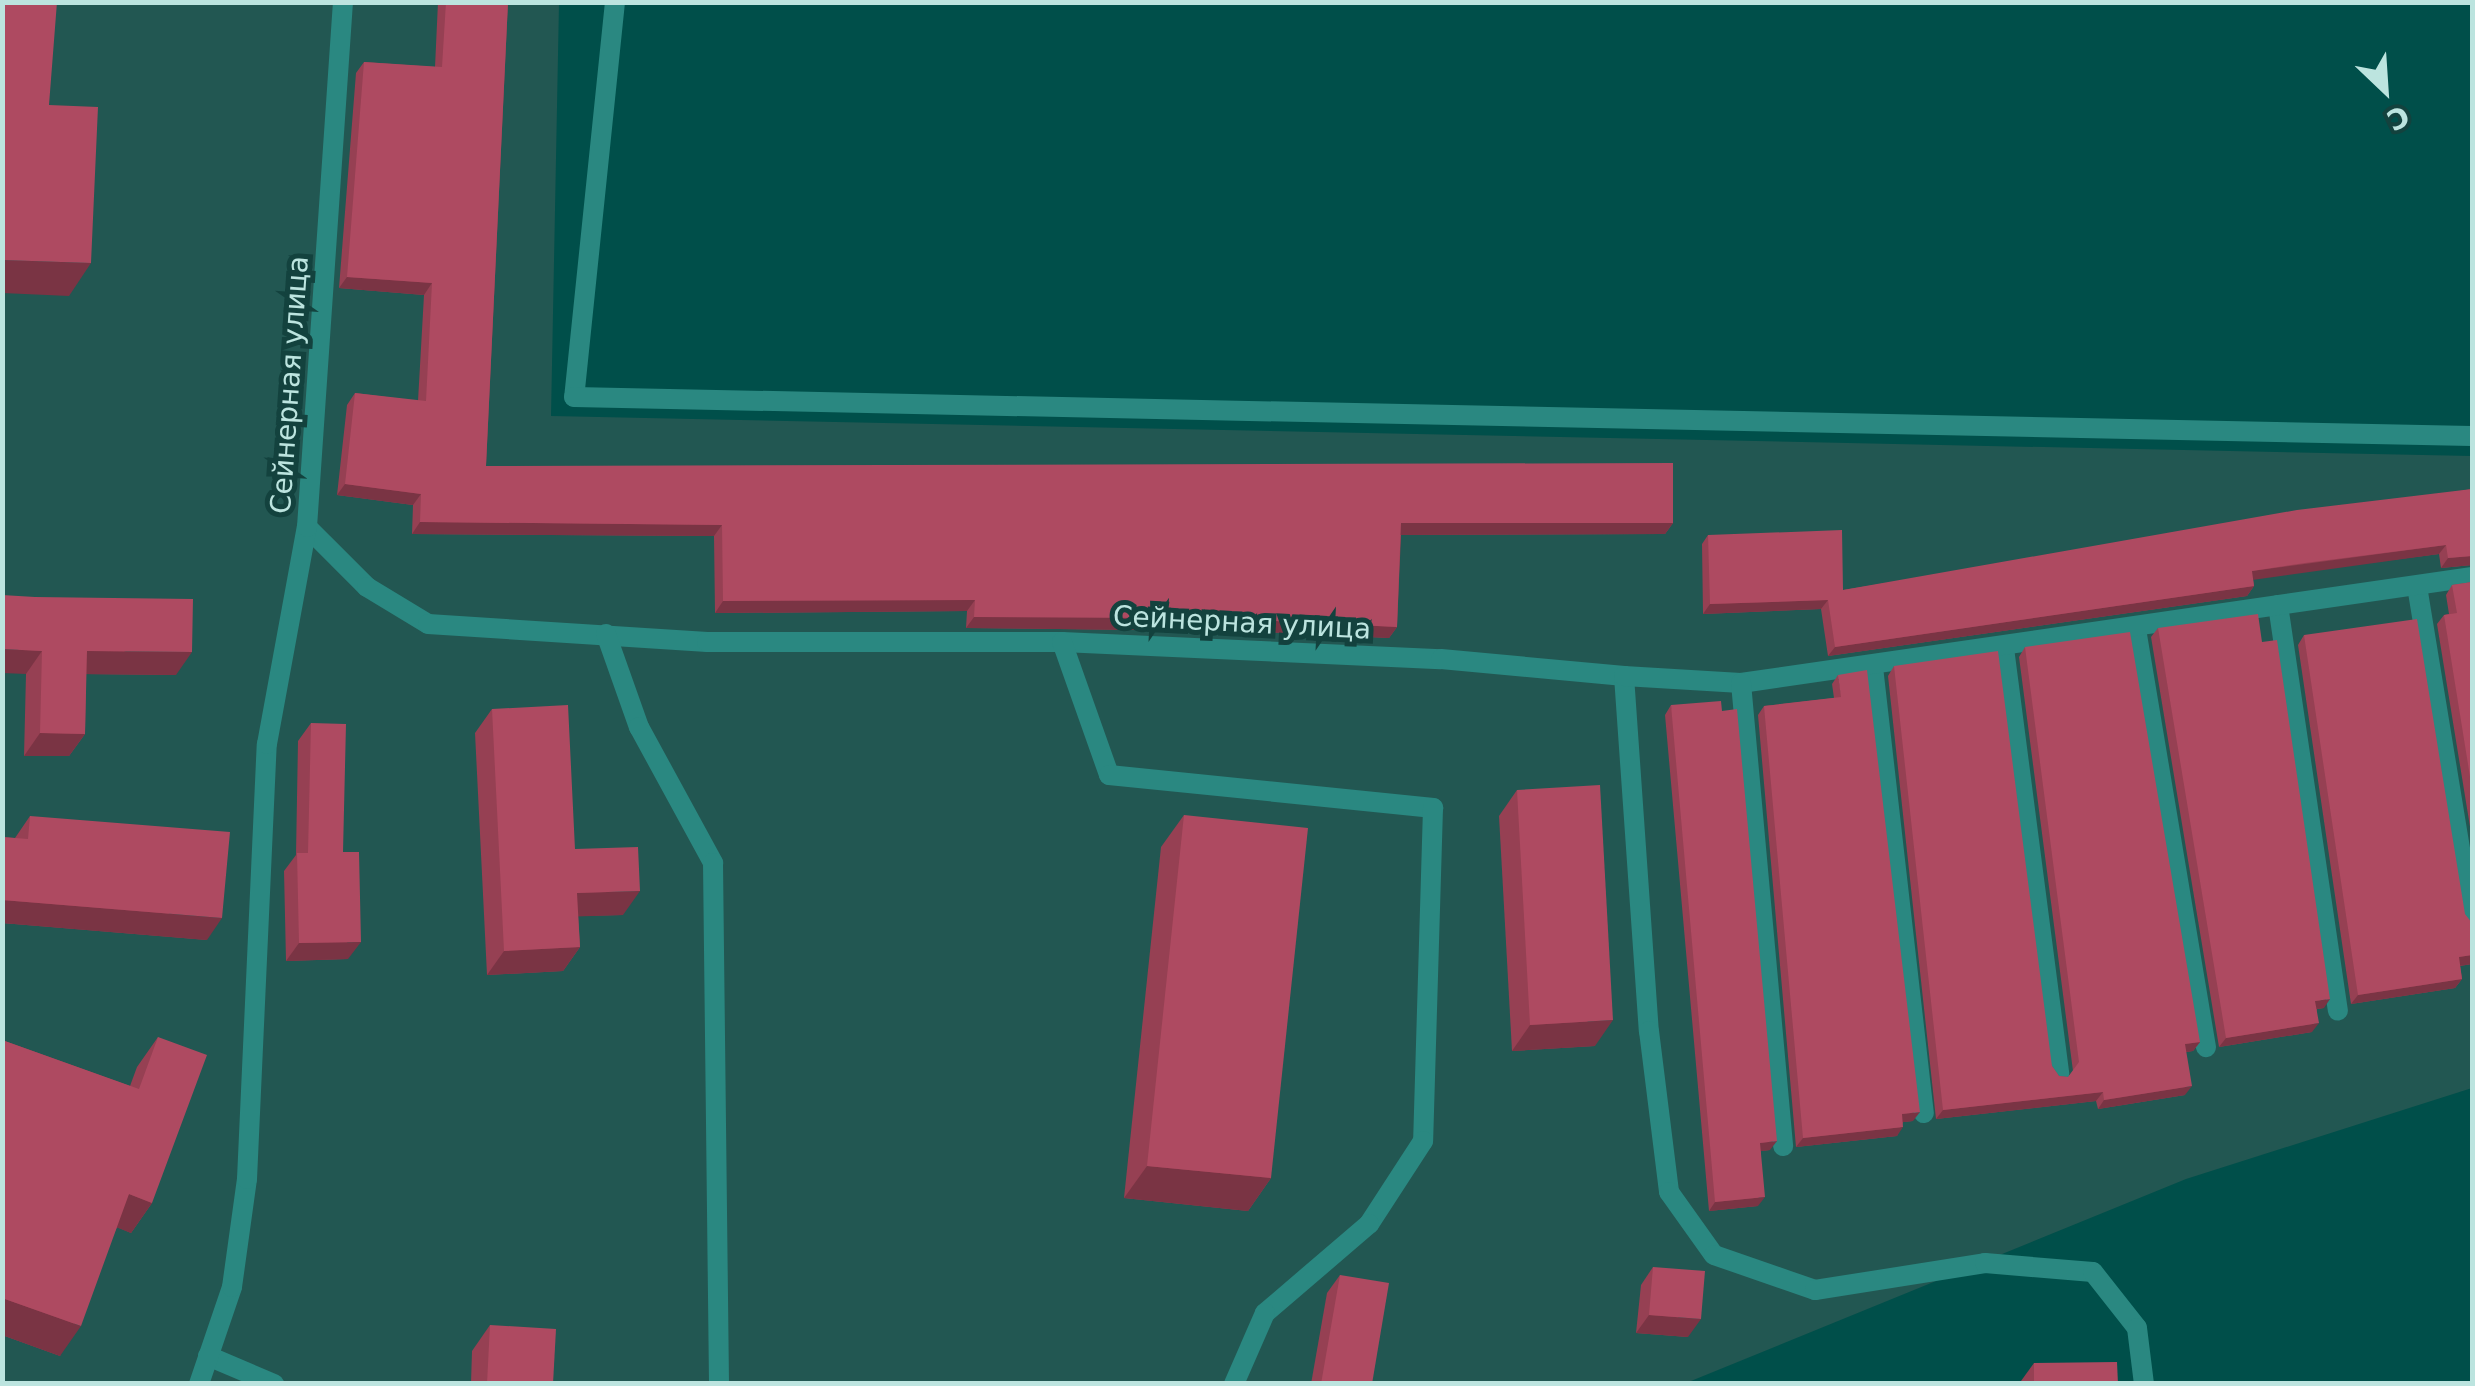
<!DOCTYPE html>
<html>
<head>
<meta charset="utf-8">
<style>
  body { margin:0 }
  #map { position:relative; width:2475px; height:1386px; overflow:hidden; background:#004f4a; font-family:"DejaVu Sans",sans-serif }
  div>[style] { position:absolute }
  .built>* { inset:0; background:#225752 }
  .lane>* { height:20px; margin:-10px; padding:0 10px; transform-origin:10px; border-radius:10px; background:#2a8881 }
  .street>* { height:20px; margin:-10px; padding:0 10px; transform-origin:10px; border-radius:10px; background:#2a8881 }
  .wall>* { inset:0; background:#964053 }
  .shaded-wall>* { inset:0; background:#7a3444 }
  .building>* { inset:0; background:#ae4a61 }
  span { translate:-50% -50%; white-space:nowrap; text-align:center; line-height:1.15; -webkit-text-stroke:10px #13423e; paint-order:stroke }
  .street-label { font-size:28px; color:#bce4df }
  .frame { position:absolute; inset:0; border:5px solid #bce4df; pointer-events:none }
  .north { position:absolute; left:2335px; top:40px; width:100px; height:100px; -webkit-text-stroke:8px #13423e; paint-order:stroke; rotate:155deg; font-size:28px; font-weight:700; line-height:40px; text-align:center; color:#bce4df }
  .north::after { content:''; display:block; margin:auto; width:35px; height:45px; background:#bce4df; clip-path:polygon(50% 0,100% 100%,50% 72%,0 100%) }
</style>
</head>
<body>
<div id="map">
  <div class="built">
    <div style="clip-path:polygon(3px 3px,559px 3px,551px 416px,2472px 456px,2472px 1088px,2186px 1179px,1686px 1383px,3px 1384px)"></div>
  </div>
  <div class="lane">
    <div style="left:615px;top:2px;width:397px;rotate:95.9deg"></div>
    <div style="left:574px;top:397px;width:1898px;rotate:1.18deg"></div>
    <div style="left:307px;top:527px;width:85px;rotate:45deg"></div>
    <div style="left:367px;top:587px;width:71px;rotate:31.2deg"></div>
    <div style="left:428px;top:624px;width:280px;rotate:3.7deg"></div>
    <div style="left:707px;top:642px;width:355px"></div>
    <div style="left:1062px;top:642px;width:379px;rotate:2.6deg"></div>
    <div style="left:1441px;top:659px;width:184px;rotate:5.3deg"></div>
    <div style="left:1624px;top:676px;width:356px;rotate:86deg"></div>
    <div style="left:1649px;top:1031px;width:162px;rotate:82.9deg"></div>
    <div style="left:1669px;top:1192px;width:77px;rotate:54.5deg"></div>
    <div style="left:1714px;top:1255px;width:107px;rotate:19.1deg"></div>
    <div style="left:1815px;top:1290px;width:172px;rotate:-9deg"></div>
    <div style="left:1985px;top:1263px;width:108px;rotate:4.8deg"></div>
    <div style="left:2093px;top:1272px;width:71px;rotate:51.8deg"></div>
    <div style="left:2137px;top:1328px;width:56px;rotate:82.9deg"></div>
    <div style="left:2417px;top:586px;width:339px;rotate:80.7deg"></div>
    <div style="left:2278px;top:605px;width:410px;rotate:81.6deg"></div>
    <div style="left:2136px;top:629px;width:424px;rotate:80.5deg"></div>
    <div style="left:606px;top:634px;width:99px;rotate:70.5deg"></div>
    <div style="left:639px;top:727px;width:155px;rotate:61.4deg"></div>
    <div style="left:713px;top:863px;width:521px;rotate:89.34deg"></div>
    <div style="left:1062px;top:642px;width:141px;rotate:70.5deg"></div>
    <div style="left:1109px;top:775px;width:326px;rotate:5.8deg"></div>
    <div style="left:1433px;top:808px;width:333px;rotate:91.7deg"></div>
    <div style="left:1423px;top:1141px;width:99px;rotate:123deg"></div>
    <div style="left:1369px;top:1224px;width:137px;rotate:139.4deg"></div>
    <div style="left:1265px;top:1313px;width:77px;rotate:113.6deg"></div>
    <div style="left:2004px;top:648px;width:429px;rotate:82.6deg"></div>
    <div style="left:1873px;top:667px;width:449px;rotate:83.5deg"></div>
    <div style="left:1624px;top:676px;width:117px;rotate:3.4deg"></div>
    <div style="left:1741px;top:683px;width:739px;rotate:-8.25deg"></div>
    <div style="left:1741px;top:683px;width:465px;rotate:84.8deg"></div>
    <div style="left:208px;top:1356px;width:72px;rotate:23deg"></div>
    <div style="left:199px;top:1384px;width:102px;rotate:-71.2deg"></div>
    <div style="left:232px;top:1287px;width:109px;rotate:-82.1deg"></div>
    <div style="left:247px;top:1179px;width:435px;rotate:-87.4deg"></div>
    <div style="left:267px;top:744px;width:221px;rotate:-79.6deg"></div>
  </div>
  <div class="street">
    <div style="left:307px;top:527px;width:526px;rotate:-86.08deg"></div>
  </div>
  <div class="wall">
    <div style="clip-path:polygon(438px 2px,508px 2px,486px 466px,1673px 523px,1665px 534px,1401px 535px,1397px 627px,1389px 638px,1267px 632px,1267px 627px,1145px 622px,1139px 630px,966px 628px,967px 611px,715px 613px,714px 536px,412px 534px,413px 505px,337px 495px,347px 405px,355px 393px,418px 401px,424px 295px,339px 288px,356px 73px,364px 62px,435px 67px)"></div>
    <div style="clip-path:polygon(2472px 489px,2472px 565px,2441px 568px,2439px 554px,2298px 572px,2253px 579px,2254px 586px,2247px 596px,1828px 656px,1821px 609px,1703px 614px,1702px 544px,1708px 535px,1843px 590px)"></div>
    <div style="clip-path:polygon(2472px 582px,2472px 839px,2437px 624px,2444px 615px,2449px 614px,2446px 595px,2452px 585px)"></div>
    <div style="clip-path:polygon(2px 595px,176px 675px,86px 674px,85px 734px,69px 756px,24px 756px,26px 674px)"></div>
    <div style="clip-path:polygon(2158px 628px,2324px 1008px,2317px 1009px,2312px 1032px,2219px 1047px,2151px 637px)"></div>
    <div style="clip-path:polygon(2304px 635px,2465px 914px,2472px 964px,2460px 966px,2462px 979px,2455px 988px,2351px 1004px,2298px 645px)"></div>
    <div style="clip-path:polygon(2025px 647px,2200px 1042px,2193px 1051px,2186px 1052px,2185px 1095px,2098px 1109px,2096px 1101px,1936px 1119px,1888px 676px,1894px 666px,2052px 1066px,2059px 1076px,2068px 1077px,2073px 1071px,2019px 657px)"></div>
    <div style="clip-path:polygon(1838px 675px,1913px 1121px,1903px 1122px,1897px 1136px,1796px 1147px,1758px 715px,1764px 706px,1834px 698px,1832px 684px)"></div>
    <div style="clip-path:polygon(1671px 705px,1770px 1150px,1761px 1151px,1758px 1206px,1709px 1211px,1665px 715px)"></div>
    <div style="clip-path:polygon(492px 709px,575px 849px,623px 915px,578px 916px,580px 947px,563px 971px,487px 975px,475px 733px)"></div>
    <div style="clip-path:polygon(311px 723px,343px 852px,348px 959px,286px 961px,284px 871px,296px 855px,298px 741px)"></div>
    <div style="clip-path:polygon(1517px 790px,1595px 1046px,1512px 1051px,1499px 816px)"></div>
    <div style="clip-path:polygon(1184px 815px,1271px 1178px,1248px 1211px,1124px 1198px,1161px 847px)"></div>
    <div style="clip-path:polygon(30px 816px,207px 940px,2px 923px,2px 837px,15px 838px)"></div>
    <div style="clip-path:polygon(158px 1037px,152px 1203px,131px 1233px,117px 1227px,60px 1356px,2px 1335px,2px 1040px,130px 1086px,137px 1067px)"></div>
    <div style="clip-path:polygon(1653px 1267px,1688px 1337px,1636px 1333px,1641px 1285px)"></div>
    <div style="clip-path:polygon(1340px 1275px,1372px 1384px,1311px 1384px,1327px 1293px)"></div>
    <div style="clip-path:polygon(490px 1325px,553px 1384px,471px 1384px,472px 1351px)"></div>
    <div style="clip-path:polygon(2034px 1363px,2118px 1384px,2021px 1384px,2021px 1381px)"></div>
  </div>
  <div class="shaded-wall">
    <div style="clip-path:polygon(2px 260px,91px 263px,69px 296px,2px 293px)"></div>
    <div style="clip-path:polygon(347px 277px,432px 283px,424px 295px,339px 288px)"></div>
    <div style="clip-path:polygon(345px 484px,421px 494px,413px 505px,337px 495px)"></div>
    <div style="clip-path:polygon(420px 522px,722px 525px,714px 536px,412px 534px)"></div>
    <div style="clip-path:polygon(1401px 523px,1673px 523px,1665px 534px,1393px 535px)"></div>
    <div style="clip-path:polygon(2446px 545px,2439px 554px,2245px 581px,2252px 571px)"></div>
    <div style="clip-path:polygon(2472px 556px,2472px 565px,2441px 568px,2448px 558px)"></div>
    <div style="clip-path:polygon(2254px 586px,2247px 596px,1828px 656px,1835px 647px)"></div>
    <div style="clip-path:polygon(975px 600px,967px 611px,715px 613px,723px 601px)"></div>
    <div style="clip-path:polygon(1828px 600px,1821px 609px,1703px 614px,1710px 604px)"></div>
    <div style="clip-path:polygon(1147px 610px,1275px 615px,1267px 627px,1145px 622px,1139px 630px,966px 628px,974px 617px)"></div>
    <div style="clip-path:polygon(1275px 621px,1397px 627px,1389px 638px,1267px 632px)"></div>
    <div style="clip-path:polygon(2px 649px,42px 651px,26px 674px,2px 673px)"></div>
    <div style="clip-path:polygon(87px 651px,192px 652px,176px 675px,71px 674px)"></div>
    <div style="clip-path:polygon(40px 733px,85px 734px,69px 756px,24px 756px)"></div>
    <div style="clip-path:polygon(640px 891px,623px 915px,561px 917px,577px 893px)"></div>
    <div style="clip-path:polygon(2px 900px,222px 918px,207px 940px,2px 923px)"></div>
    <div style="clip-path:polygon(361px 942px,348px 959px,286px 961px,299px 943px)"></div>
    <div style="clip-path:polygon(580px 947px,563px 971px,487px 975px,504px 951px)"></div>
    <div style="clip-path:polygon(2472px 955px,2472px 964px,2452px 967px,2459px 957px)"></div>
    <div style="clip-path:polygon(2462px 979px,2455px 988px,2351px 1004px,2358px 995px)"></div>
    <div style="clip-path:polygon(2330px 999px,2324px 1008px,2309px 1010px,2315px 1001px)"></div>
    <div style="clip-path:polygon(1613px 1020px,1595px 1046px,1512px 1051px,1530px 1025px)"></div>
    <div style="clip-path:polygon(2319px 1023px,2312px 1032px,2219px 1047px,2226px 1038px)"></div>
    <div style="clip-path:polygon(2200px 1042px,2193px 1051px,2179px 1053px,2185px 1044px)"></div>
    <div style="clip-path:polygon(2192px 1086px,2185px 1095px,2098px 1109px,2104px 1100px)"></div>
    <div style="clip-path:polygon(2103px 1092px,2096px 1101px,1936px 1119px,1943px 1110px)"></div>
    <div style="clip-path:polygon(1920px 1112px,1913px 1121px,1896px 1123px,1902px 1114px)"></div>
    <div style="clip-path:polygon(1903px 1127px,1897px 1136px,1796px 1147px,1803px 1138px)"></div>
    <div style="clip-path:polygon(1777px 1141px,1770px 1150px,1754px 1152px,1760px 1143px)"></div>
    <div style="clip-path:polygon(1147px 1166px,1271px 1178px,1248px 1211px,1124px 1198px)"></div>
    <div style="clip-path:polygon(129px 1194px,152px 1203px,131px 1233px,108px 1224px)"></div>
    <div style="clip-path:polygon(1765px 1197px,1758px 1206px,1709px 1211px,1715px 1202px)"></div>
    <div style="clip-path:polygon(2px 1298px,81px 1326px,60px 1356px,2px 1335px)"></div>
    <div style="clip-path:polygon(1649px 1315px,1701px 1319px,1688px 1337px,1636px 1333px)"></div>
  </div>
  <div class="building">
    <div style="clip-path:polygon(2px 2px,57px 2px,49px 105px,98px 107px,91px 263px,2px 260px)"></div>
    <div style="clip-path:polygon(446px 2px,508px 2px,486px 466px,1673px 463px,1673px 523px,1401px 523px,1397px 627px,1275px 621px,1275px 615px,1147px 610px,1147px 618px,974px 617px,975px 600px,723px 601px,722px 525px,420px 522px,421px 494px,345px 484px,355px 393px,426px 401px,432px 283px,347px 277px,364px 62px,442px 67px)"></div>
    <div style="clip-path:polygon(2472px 489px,2472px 556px,2448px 558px,2446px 545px,2305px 563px,2252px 571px,2254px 586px,1835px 647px,1828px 600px,1710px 604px,1708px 535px,1842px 530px,1843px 590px,2297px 510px)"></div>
    <div style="clip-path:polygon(2472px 582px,2472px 789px,2444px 615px,2457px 613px,2452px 585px)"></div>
    <div style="clip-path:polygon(2px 595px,35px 597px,193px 599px,192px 652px,87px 651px,85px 734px,40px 733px,42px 651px,2px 649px)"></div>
    <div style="clip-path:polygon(2258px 614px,2262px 642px,2277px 640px,2330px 999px,2315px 1001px,2319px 1023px,2226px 1038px,2158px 628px)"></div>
    <div style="clip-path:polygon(2417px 619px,2465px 914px,2472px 923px,2472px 955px,2459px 957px,2462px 979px,2358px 995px,2304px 635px)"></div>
    <div style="clip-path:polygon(2130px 632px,2200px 1042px,2185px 1044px,2192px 1086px,2104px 1100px,2103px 1092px,1943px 1110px,1894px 666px,1998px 651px,2052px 1066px,2059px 1076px,2068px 1077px,2079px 1062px,2025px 647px)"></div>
    <div style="clip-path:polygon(1867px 670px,1920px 1112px,1902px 1114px,1903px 1127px,1803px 1138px,1764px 706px,1841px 697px,1838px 675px)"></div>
    <div style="clip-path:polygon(1721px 701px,1722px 711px,1737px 709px,1777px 1141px,1760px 1143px,1765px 1197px,1715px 1202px,1671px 705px)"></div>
    <div style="clip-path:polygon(568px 705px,575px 849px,638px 847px,640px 891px,577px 893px,580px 947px,504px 951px,492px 709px)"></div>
    <div style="clip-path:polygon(311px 723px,346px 724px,343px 852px,359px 852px,361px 942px,299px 943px,297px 853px,308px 853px)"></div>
    <div style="clip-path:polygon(1600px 785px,1613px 1020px,1530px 1025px,1517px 790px)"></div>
    <div style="clip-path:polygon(1184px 815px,1308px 828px,1271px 1178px,1147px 1166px)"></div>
    <div style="clip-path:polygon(30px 816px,230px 832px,222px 918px,2px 900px,2px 837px,28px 839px)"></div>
    <div style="clip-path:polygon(158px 1037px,207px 1055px,152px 1203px,129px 1194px,81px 1326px,2px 1298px,2px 1040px,139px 1089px)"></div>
    <div style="clip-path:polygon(1653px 1267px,1705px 1271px,1701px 1319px,1649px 1315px)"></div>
    <div style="clip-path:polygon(1340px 1275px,1389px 1283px,1372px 1384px,1321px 1384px)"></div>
    <div style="clip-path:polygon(490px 1325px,556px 1329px,553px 1384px,487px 1384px)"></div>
    <div style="clip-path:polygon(2117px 1362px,2118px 1384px,2034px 1384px,2034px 1363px)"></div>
  </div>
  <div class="street-label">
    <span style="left:290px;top:385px;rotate:-86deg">Сейнерная улица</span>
    <span style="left:1242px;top:623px;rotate:3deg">Сейнерная улица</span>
  </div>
  <div class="frame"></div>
  <div class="north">С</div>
</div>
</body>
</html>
